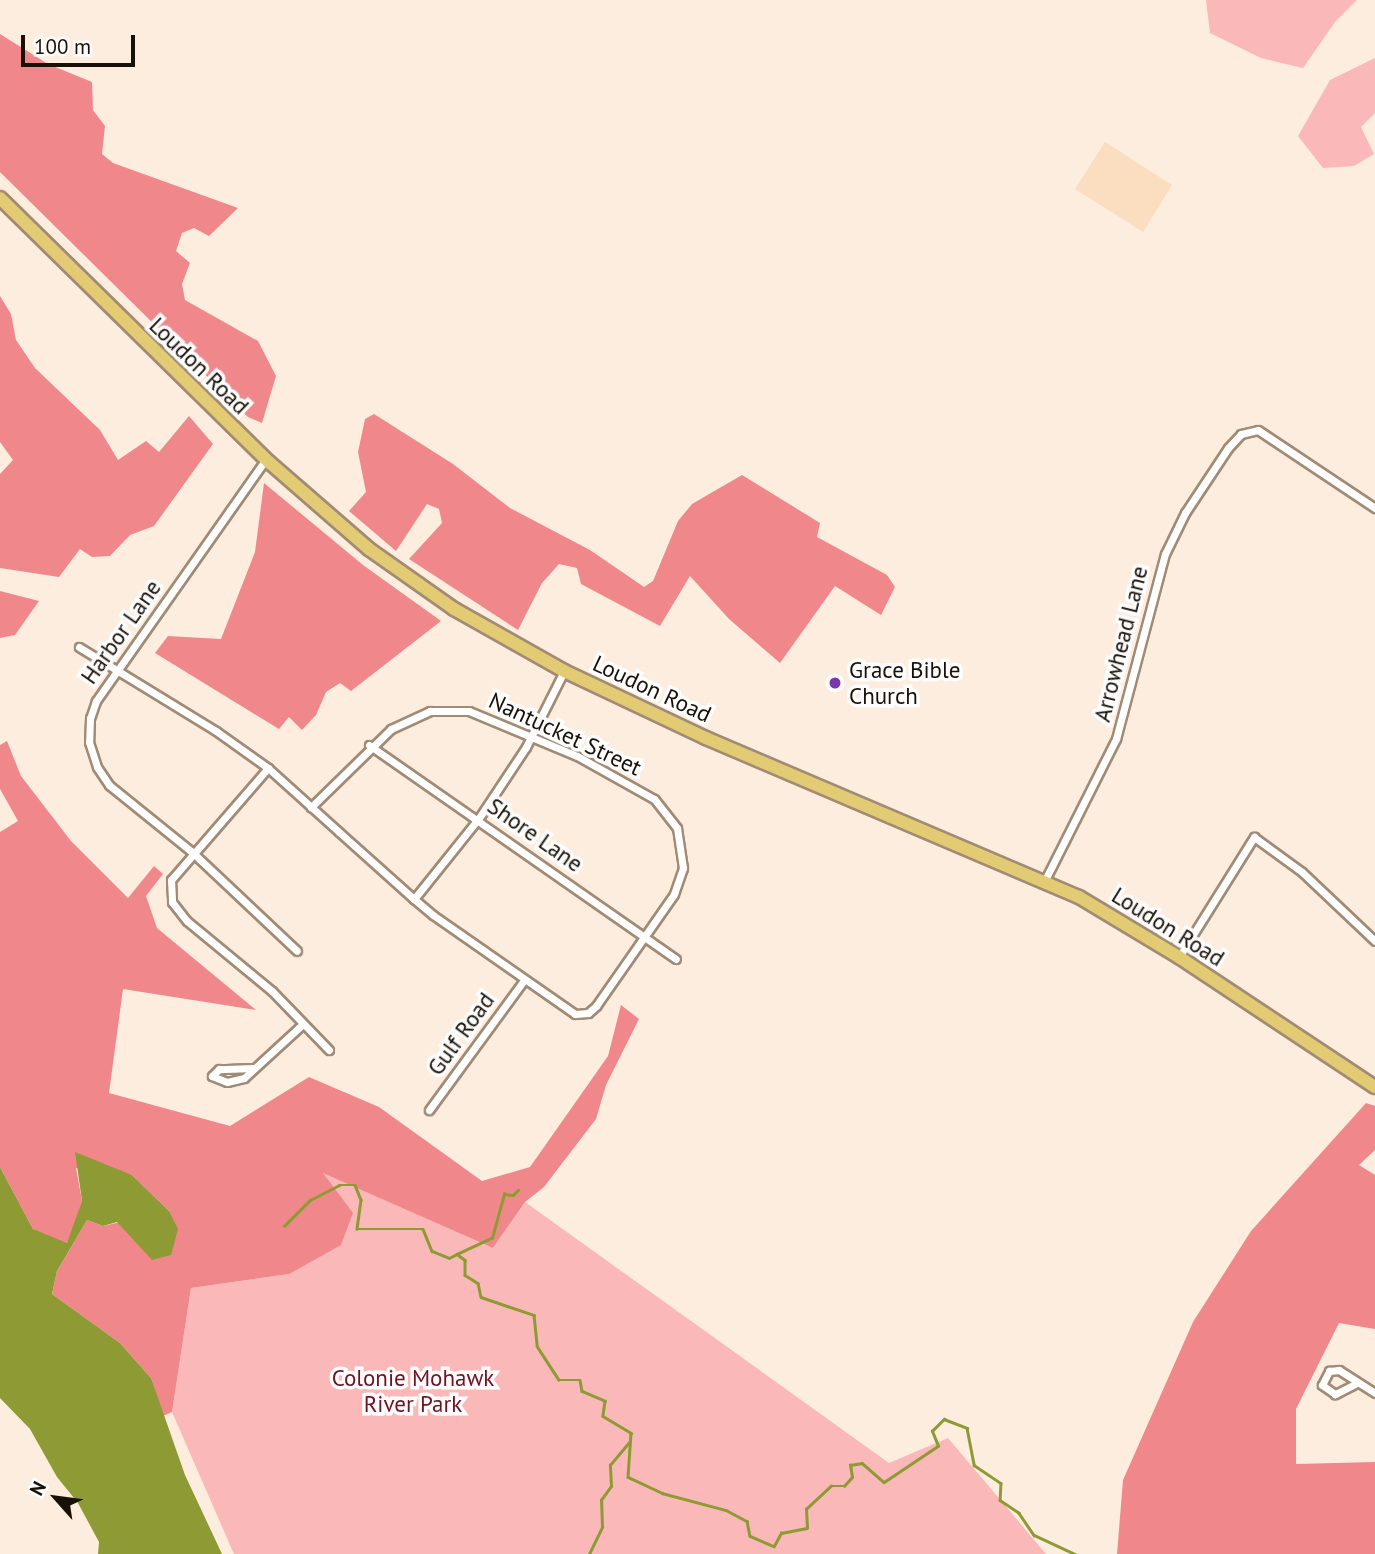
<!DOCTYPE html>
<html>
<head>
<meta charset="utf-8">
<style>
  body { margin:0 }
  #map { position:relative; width:1375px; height:1554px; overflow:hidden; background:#fcedde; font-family:"PT Sans",sans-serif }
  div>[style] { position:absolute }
  .built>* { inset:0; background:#fbddbf }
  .green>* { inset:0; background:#fab8b8 }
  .forest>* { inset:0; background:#f0888b }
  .water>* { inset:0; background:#8e9b34 }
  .stream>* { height:2.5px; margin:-1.25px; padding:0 1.25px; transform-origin:1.25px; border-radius:1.25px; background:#8e9b34 }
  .roads { filter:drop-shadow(2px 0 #a18b75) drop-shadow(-2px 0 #a18b75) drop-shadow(0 2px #a18b75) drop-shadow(0 -2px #a18b75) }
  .street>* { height:7px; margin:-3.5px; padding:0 3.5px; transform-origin:3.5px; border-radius:3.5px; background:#fff }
  .primary>* { height:12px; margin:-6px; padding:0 6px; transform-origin:6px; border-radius:6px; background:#e2cb73 }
  .dots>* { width:19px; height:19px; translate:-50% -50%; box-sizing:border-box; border:4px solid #fdfdfd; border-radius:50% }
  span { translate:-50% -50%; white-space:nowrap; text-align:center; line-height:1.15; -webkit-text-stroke:7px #fdfdfd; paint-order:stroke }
  .street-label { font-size:23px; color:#191108 }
  .poi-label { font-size:23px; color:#191108 }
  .left { translate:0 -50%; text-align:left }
  .park-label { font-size:23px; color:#6f1320 }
  .north { position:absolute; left:21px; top:1463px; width:70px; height:70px; -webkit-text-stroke:5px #fdfdfd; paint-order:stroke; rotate:298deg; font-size:19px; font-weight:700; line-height:28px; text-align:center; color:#191108 }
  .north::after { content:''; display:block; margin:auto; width:24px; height:32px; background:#191108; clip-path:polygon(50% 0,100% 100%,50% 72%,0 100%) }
  .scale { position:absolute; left:21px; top:35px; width:114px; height:32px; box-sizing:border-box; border:4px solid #191108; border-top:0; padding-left:9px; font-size:21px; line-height:24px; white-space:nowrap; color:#191108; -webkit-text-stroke:5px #fdfdfd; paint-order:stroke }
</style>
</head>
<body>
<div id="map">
  <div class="built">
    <div style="clip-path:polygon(1105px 142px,1172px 185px,1143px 232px,1075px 189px)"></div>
  </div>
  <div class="green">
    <div style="clip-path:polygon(1206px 0,1357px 0,1335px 22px,1303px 68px,1261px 58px,1210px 33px)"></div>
    <div style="clip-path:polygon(1375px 58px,1375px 113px,1361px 127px,1374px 154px,1354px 166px,1323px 168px,1298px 136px,1330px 80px)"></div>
    <div style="clip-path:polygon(322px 1172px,493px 1248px,525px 1202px,889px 1463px,948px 1438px,1046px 1554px,234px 1554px,172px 1412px,191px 1288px,289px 1274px)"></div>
  </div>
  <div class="forest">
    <div style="clip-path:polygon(0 34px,48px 64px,92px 82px,93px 110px,105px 126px,102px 154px,113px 163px,238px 208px,209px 236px,194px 228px,182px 233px,176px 251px,190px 263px,182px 284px,185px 300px,258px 341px,276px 376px,262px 423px,248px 417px,0 172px)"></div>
    <div style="clip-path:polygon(0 296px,11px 314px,16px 340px,35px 368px,100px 430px,118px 460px,146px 441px,159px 452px,189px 416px,213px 444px,154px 526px,130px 535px,110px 556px,92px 557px,80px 549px,59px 577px,0 568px,0 474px,13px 460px,0 442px)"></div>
    <div style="clip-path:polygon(374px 414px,453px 464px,510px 508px,590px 550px,644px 587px,653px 581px,678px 521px,692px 504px,742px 475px,820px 523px,817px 537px,887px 575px,895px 587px,881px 615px,835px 586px,780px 663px,729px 619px,690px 576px,660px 626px,581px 584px,577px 568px,559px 564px,542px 583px,518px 630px,409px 559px,442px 523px,439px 509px,427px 504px,396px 551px,349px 511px,366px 492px,358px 452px,365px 419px)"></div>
    <div style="clip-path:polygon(264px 483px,363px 565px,441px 621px,351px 691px,340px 683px,326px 692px,316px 715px,302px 730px,289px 717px,279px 729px,155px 653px,168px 636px,221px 639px,255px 552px)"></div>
    <div style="clip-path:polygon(0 591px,39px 601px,15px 635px,0 638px)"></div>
    <div style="clip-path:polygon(7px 741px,21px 776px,71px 841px,128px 898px,154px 866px,163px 874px,146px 896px,157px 928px,256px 1010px,123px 989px,109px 1093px,230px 1126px,309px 1077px,379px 1107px,482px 1181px,530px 1167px,608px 1056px,621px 1005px,639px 1019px,606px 1085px,596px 1119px,544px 1187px,525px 1202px,493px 1248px,323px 1173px,353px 1213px,341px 1245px,289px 1274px,191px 1288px,172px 1412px,163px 1416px,151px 1378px,120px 1343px,52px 1294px,57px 1271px,87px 1220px,103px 1226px,169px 1211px,132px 1175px,107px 1167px,76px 1168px,82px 1201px,75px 1226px,67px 1243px,49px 1239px,33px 1229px,0 1167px,0 832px,18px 821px,0 789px,0 745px)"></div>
    <div style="clip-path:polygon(1366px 1103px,1375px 1106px,1375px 1150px,1359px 1165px,1375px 1175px,1375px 1329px,1339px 1323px,1296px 1409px,1296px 1464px,1375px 1462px,1375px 1554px,1117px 1554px,1123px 1480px,1193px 1322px,1251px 1231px)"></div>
  </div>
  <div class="water">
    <div style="clip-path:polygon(75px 1152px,132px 1175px,169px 1211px,178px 1229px,171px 1255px,152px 1260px,117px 1222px,103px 1226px,87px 1220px,57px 1271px,52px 1294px,120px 1343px,151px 1378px,185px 1475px,222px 1554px,98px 1554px,99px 1542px,78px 1503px,57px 1477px,30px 1429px,0 1398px,0 1167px,33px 1229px,67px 1243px,82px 1201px)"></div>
  </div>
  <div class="stream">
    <div style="left:284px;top:1226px;width:37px;rotate:-45deg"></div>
    <div style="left:310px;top:1200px;width:33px;rotate:-27deg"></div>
    <div style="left:339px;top:1185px;width:16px"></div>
    <div style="left:355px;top:1185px;width:16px;rotate:68deg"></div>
    <div style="left:361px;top:1200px;width:29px;rotate:98deg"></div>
    <div style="left:357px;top:1229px;width:66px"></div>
    <div style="left:423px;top:1229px;width:24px;rotate:68deg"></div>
    <div style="left:432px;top:1251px;width:18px;rotate:22deg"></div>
    <div style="left:449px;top:1258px;width:9px;rotate:-27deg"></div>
    <div style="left:457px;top:1254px;width:10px;rotate:37deg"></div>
    <div style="left:465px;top:1260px;width:15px;rotate:90deg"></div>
    <div style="left:465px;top:1275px;width:15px;rotate:32deg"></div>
    <div style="left:478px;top:1283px;width:14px;rotate:78deg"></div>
    <div style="left:481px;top:1297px;width:56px;rotate:18.8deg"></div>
    <div style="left:534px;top:1315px;width:31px;rotate:84deg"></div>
    <div style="left:537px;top:1346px;width:40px;rotate:57.1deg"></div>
    <div style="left:559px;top:1380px;width:21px"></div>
    <div style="left:580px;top:1380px;width:11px;rotate:80deg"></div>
    <div style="left:582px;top:1391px;width:25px;rotate:23deg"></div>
    <div style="left:605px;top:1401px;width:15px;rotate:98deg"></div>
    <div style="left:603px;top:1416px;width:33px;rotate:31deg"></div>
    <div style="left:631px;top:1433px;width:44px;rotate:93.9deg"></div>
    <div style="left:628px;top:1477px;width:38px;rotate:25deg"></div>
    <div style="left:662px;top:1493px;width:66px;rotate:14.9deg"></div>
    <div style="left:726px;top:1510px;width:24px;rotate:28deg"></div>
    <div style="left:747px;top:1521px;width:15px;rotate:79deg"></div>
    <div style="left:750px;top:1536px;width:26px;rotate:23deg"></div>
    <div style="left:774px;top:1546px;width:15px;rotate:-62deg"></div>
    <div style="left:781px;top:1533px;width:26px;rotate:-11deg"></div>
    <div style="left:807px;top:1528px;width:19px;rotate:-93deg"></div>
    <div style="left:806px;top:1509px;width:34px;rotate:-43deg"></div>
    <div style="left:831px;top:1486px;width:13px"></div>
    <div style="left:844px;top:1486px;width:12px;rotate:-48deg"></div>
    <div style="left:852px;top:1477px;width:12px;rotate:-99deg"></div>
    <div style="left:850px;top:1465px;width:12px;rotate:-9deg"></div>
    <div style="left:862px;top:1463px;width:29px;rotate:41deg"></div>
    <div style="left:884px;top:1482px;width:65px;rotate:-33.7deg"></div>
    <div style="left:938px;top:1446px;width:16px;rotate:-112deg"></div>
    <div style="left:932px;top:1431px;width:17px;rotate:-45deg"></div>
    <div style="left:944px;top:1419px;width:25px;rotate:21deg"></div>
    <div style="left:967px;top:1428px;width:38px;rotate:79deg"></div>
    <div style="left:974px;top:1465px;width:32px;rotate:34deg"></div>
    <div style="left:1001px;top:1483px;width:17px;rotate:93deg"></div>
    <div style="left:1000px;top:1500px;width:23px;rotate:34deg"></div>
    <div style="left:1019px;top:1513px;width:27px;rotate:56deg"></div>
    <div style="left:1034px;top:1535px;width:45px;rotate:24.9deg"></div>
    <div style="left:457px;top:1254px;width:38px;rotate:-25deg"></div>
    <div style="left:492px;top:1238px;width:46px;rotate:-74.7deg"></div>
    <div style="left:504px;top:1194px;width:9px;rotate:6deg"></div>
    <div style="left:513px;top:1195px;width:7px;rotate:-45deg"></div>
    <div style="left:589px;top:1554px;width:30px;rotate:-64deg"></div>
    <div style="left:602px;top:1527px;width:27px;rotate:-92deg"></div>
    <div style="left:601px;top:1500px;width:17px;rotate:-54deg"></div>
    <div style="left:611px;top:1486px;width:21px;rotate:-93deg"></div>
    <div style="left:610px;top:1465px;width:30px;rotate:-50deg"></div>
  </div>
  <div class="roads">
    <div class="street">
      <div style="left:266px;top:459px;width:296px;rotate:125.1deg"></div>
      <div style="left:96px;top:701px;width:18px;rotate:109deg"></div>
      <div style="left:90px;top:718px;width:24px;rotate:92deg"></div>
      <div style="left:89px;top:742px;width:26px;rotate:72deg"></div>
      <div style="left:97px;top:767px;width:22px;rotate:56deg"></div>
      <div style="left:109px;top:785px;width:107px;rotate:38.9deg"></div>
      <div style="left:192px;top:852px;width:144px;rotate:43.3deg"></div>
      <div style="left:79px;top:647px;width:161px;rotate:31.5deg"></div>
      <div style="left:216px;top:731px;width:64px;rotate:35.4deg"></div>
      <div style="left:268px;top:768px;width:96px;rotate:42deg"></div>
      <div style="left:339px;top:832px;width:101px;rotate:41.8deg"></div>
      <div style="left:414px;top:899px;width:25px;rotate:40deg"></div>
      <div style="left:433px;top:915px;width:173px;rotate:34.9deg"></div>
      <div style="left:575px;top:1014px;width:13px;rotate:-4deg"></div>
      <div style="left:588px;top:1013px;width:11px;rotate:-41deg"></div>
      <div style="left:596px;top:1006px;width:136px;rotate:-55.1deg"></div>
      <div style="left:674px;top:894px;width:28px;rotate:-71deg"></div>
      <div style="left:683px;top:868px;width:40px;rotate:-98.5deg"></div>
      <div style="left:677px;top:828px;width:37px;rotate:-128deg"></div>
      <div style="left:654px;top:799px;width:88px;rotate:-150.8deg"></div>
      <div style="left:577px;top:756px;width:117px;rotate:-157.4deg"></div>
      <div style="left:469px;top:711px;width:39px;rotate:180deg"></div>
      <div style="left:430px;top:711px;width:43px;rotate:155.2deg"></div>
      <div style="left:391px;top:729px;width:112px;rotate:135.7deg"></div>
      <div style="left:369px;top:745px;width:374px;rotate:34.9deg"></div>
      <div style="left:268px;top:768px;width:148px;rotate:130.9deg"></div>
      <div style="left:171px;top:880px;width:22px;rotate:87deg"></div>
      <div style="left:172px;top:902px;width:24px;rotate:52deg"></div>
      <div style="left:187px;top:921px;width:110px;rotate:39.5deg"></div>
      <div style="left:272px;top:991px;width:82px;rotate:46deg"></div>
      <div style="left:1045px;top:880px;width:158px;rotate:-63.3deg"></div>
      <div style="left:1116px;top:739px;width:191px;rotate:-75.2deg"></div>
      <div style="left:1165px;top:554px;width:46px;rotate:-64deg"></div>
      <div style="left:1185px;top:513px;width:78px;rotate:-56.5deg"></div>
      <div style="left:1228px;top:448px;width:19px;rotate:-47deg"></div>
      <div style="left:1241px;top:434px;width:17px;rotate:-13deg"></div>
      <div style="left:1258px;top:430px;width:141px;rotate:33.7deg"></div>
      <div style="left:414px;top:899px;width:104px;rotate:-51.3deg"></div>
      <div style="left:479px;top:818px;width:85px;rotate:-56.5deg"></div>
      <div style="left:526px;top:747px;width:85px;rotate:-63.4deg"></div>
      <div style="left:1179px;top:957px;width:142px;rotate:-58deg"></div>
      <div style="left:1254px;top:837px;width:59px;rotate:36.1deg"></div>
      <div style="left:1302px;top:872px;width:100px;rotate:43.4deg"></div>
      <div style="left:253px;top:1068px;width:34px;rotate:178deg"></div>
      <div style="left:219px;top:1069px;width:10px;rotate:135deg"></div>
      <div style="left:212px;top:1076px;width:16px;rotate:22deg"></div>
      <div style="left:227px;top:1082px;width:17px;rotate:-13deg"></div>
      <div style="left:244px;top:1078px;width:80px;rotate:-42.5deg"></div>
      <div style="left:429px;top:1110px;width:161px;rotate:-53.8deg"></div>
      <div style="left:1357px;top:1383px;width:25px;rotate:153deg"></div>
      <div style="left:1335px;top:1394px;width:16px;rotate:-145deg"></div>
      <div style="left:1322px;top:1385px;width:16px;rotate:-63deg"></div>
      <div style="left:1329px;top:1371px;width:10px;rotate:-6deg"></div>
      <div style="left:1339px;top:1370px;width:43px;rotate:32.6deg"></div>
    </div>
    <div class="primary">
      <div style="left:0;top:198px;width:378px;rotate:44.5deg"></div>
      <div style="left:270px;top:463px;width:131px;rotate:41deg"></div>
      <div style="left:369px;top:549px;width:104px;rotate:35.2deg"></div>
      <div style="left:454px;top:609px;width:126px;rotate:29.4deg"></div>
      <div style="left:564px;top:671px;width:157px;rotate:25.3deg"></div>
      <div style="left:706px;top:738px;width:405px;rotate:23.1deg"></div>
      <div style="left:1079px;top:897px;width:117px;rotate:31deg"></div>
      <div style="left:1179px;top:957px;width:235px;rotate:33.6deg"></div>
    </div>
  </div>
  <div class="dots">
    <div style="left:835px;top:683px;background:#7938ad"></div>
  </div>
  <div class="street-label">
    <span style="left:199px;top:366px;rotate:44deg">Loudon Road</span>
    <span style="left:121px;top:632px;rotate:-55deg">Harbor Lane</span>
    <span style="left:1121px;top:644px;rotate:-76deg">Arrowhead Lane</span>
    <span style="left:652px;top:689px;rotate:25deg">Loudon Road</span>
    <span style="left:565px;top:734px;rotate:25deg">Nantucket Street</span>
    <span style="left:535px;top:835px;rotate:35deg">Shore Lane</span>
    <span style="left:1168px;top:927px;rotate:32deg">Loudon Road</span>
    <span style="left:461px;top:1034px;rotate:-54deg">Gulf Road</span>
  </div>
  <div class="poi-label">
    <span class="left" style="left:849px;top:683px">Grace Bible<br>Church</span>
  </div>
  <div class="park-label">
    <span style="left:413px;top:1391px">Colonie Mohawk<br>River Park</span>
  </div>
  <div class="north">N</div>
  <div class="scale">100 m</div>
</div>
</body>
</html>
